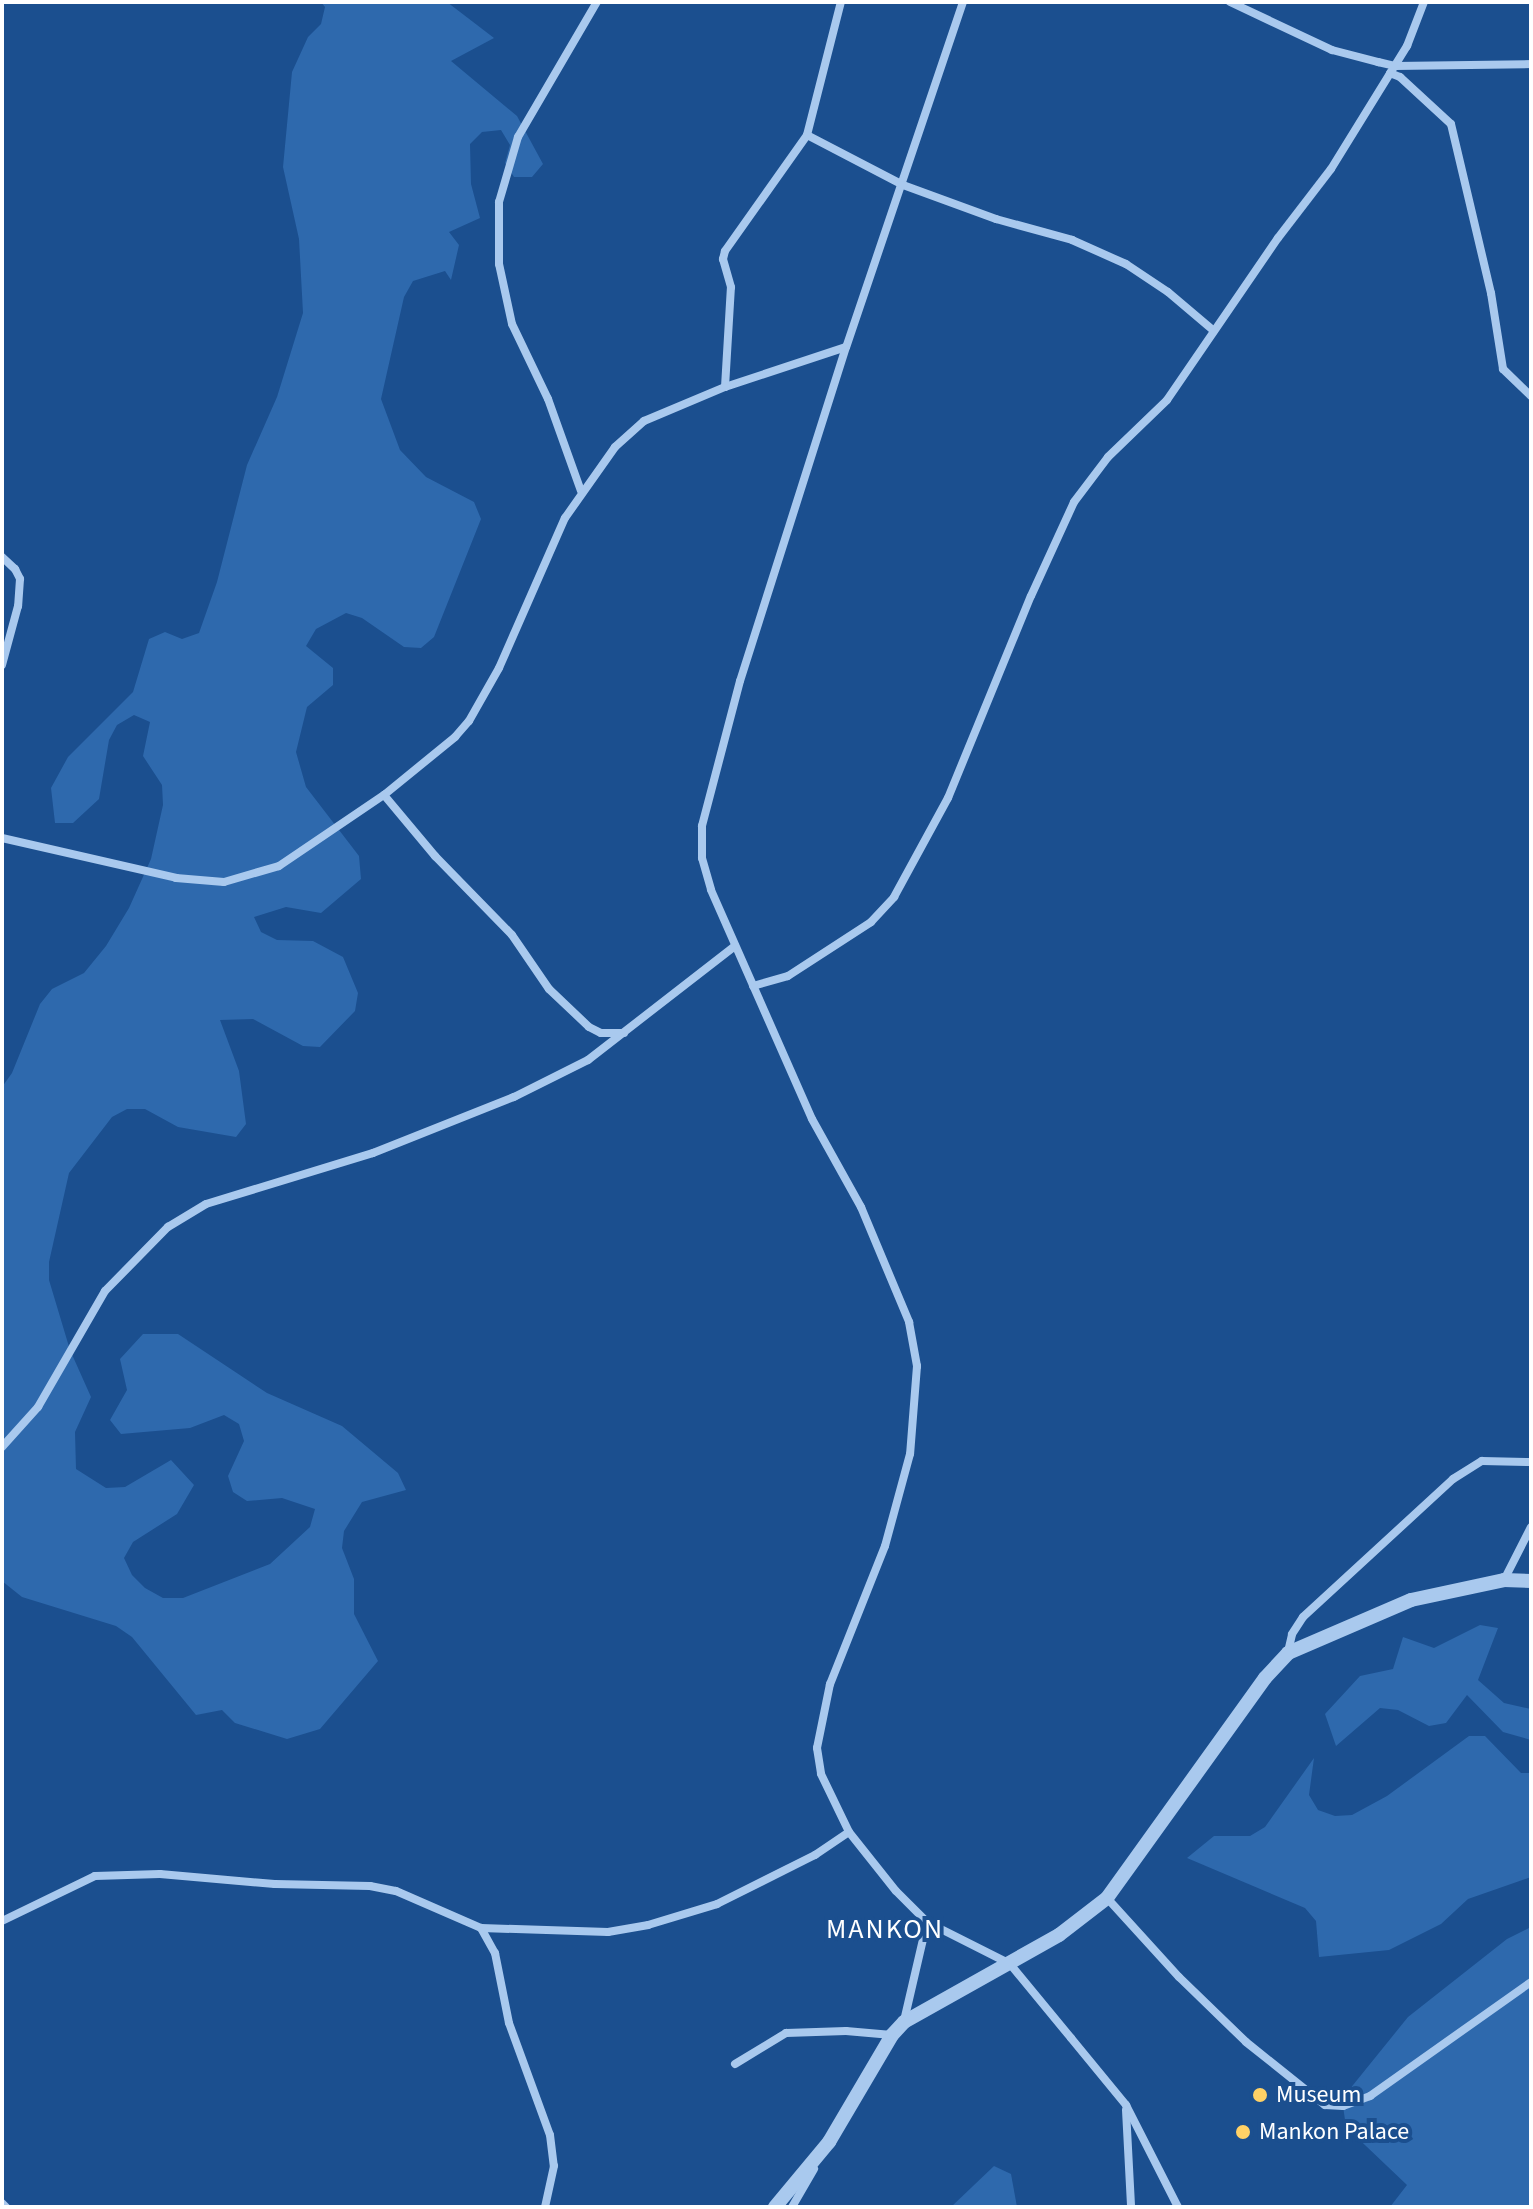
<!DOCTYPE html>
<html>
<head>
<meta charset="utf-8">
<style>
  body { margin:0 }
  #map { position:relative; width:1533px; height:2209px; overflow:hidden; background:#1b4f8f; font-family:"Source Sans 3",sans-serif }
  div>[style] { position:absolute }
  .green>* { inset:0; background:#2e69ad }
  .minor>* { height:8px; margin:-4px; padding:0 4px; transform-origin:4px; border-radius:4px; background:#a9c9ee }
  .tertiary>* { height:14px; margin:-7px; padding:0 7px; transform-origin:7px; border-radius:7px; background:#a9c9ee }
  .dots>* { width:22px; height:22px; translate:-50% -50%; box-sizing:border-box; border:4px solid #1b4f8f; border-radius:50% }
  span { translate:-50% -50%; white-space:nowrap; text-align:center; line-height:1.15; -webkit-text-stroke:8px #1b4f8f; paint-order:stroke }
  .poi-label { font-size:24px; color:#fff }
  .left { translate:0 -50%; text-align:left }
  .quarter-label { font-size:28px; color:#fff; letter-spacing:2px }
  .frame { position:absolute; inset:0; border:4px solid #fff; pointer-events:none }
</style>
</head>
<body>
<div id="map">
  <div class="green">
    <div style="clip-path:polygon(321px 2px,447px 2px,494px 38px,451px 61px,517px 116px,543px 164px,532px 177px,514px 177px,505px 163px,510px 145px,501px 130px,482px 132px,470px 144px,471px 184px,480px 218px,449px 232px,459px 245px,451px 280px,445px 271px,413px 281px,404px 297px,381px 399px,400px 450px,426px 477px,474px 502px,481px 519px,434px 637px,421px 648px,404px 647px,362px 618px,346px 613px,316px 629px,306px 646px,333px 668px,333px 685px,307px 707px,296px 752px,306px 787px,359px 856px,361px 879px,321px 913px,286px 907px,254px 917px,261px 932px,277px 940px,313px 941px,343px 957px,358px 993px,355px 1011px,320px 1047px,303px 1046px,253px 1019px,220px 1020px,239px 1071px,246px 1124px,236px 1137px,178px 1127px,145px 1109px,127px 1109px,112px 1117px,69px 1173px,49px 1262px,49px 1280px,70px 1350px,91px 1397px,75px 1432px,76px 1469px,106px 1488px,125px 1487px,171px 1460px,194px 1485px,177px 1514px,133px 1542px,124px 1558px,132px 1575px,145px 1588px,163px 1598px,183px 1598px,270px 1564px,310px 1527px,315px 1509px,282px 1498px,247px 1501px,233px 1492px,228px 1476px,244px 1441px,239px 1424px,224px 1415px,190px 1428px,121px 1434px,110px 1420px,127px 1390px,120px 1359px,143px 1334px,178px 1334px,267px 1393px,342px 1426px,398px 1473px,406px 1490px,362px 1502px,344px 1531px,342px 1548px,354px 1579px,354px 1614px,378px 1661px,320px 1729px,287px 1739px,235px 1723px,222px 1710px,196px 1715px,132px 1637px,116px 1626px,22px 1597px,2px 1581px,2px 1087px,12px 1073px,40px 1004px,52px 989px,84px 973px,106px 946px,129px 908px,151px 859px,163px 805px,162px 785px,143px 756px,150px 722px,134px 715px,117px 725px,109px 740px,99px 799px,73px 823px,55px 823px,51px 788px,68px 757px,133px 692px,149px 639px,165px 632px,182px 639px,199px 633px,217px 582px,247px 465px,277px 397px,303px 313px,299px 239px,283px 167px,292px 72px,308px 37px,321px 24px,325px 7px)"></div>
    <div style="clip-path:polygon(1480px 1625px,1498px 1628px,1478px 1680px,1504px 1703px,1531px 1709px,1531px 1740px,1503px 1732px,1467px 1695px,1446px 1723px,1429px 1726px,1398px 1710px,1380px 1708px,1336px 1746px,1325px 1714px,1360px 1676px,1393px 1669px,1403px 1637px,1434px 1648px)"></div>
    <div style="clip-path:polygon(1469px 1736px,1485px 1736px,1521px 1773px,1531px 1773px,1531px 1877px,1468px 1899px,1441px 1924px,1389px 1950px,1319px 1957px,1316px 1921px,1305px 1908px,1187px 1858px,1214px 1836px,1250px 1836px,1265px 1827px,1314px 1758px,1309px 1795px,1318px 1810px,1335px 1816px,1352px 1815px,1387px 1796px)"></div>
    <div style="clip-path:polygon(1531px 1927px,1531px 2207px,1390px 2207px,1407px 2185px,1346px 2127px,1343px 2106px,1349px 2090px,1408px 2017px,1507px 1939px)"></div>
    <div style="clip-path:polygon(994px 2166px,1011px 2174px,1017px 2207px,951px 2207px)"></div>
  </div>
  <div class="minor">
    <div style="left:963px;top:2px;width:364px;rotate:108.7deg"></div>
    <div style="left:846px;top:347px;width:350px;rotate:107.6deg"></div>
    <div style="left:740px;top:681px;width:150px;rotate:104.7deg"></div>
    <div style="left:702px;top:826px;width:32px;rotate:90deg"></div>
    <div style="left:702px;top:858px;width:33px;rotate:74deg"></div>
    <div style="left:711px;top:890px;width:250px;rotate:66.2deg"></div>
    <div style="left:812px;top:1119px;width:101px;rotate:60.9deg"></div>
    <div style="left:861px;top:1207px;width:125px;rotate:67.3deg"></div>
    <div style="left:909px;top:1322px;width:45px;rotate:79.7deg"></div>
    <div style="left:917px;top:1366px;width:88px;rotate:94.5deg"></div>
    <div style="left:910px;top:1454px;width:95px;rotate:105.2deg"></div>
    <div style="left:885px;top:1546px;width:149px;rotate:111.7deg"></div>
    <div style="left:830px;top:1684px;width:65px;rotate:101.5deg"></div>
    <div style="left:817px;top:1748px;width:26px;rotate:81deg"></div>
    <div style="left:821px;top:1774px;width:64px;rotate:64.2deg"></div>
    <div style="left:849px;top:1832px;width:75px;rotate:51.5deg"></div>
    <div style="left:896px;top:1891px;width:44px;rotate:45deg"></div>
    <div style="left:927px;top:1922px;width:93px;rotate:26.8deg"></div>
    <div style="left:1010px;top:1964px;width:96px;rotate:50.5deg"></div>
    <div style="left:1071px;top:2038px;width:87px;rotate:50.6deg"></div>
    <div style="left:1126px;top:2105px;width:114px;rotate:63deg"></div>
    <div style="left:1230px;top:2px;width:113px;rotate:25.2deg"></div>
    <div style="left:1332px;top:50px;width:48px;rotate:14.6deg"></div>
    <div style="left:1378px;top:62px;width:17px;rotate:13deg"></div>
    <div style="left:1395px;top:66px;width:136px;rotate:-0.8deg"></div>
    <div style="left:1390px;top:73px;width:11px;rotate:22deg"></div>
    <div style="left:1400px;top:77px;width:69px;rotate:42.7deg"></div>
    <div style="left:1451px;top:124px;width:174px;rotate:76.7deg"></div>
    <div style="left:1491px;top:293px;width:77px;rotate:81deg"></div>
    <div style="left:1503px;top:369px;width:39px;rotate:44deg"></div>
    <div style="left:807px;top:135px;width:108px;rotate:27.5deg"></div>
    <div style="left:903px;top:185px;width:99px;rotate:20.1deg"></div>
    <div style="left:996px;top:219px;width:79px;rotate:15.4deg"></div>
    <div style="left:1072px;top:240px;width:59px;rotate:24deg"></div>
    <div style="left:1126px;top:264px;width:50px;rotate:33.7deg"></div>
    <div style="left:1168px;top:292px;width:60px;rotate:40.3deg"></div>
    <div style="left:725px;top:387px;width:100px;rotate:-86.6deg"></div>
    <div style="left:731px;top:287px;width:29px;rotate:-106deg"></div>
    <div style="left:723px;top:259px;width:8px;rotate:-76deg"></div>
    <div style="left:725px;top:251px;width:142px;rotate:-54.7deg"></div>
    <div style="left:807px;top:135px;width:137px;rotate:-75.7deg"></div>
    <div style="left:581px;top:491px;width:98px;rotate:-109.7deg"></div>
    <div style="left:548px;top:399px;width:83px;rotate:-115.6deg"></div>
    <div style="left:512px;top:324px;width:61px;rotate:-102.2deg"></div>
    <div style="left:499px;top:264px;width:62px;rotate:-90deg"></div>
    <div style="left:499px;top:202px;width:68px;rotate:-73.7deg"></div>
    <div style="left:518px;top:137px;width:156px;rotate:-59.7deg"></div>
    <div style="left:2px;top:557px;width:18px;rotate:43deg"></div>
    <div style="left:15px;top:569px;width:11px;rotate:63deg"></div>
    <div style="left:20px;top:579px;width:27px;rotate:94deg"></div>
    <div style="left:18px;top:606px;width:61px;rotate:105.2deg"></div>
    <div style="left:384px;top:795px;width:80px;rotate:50.1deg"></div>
    <div style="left:435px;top:856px;width:110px;rotate:45.7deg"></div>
    <div style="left:512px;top:935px;width:65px;rotate:55.6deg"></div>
    <div style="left:549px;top:989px;width:55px;rotate:43.5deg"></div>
    <div style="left:589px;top:1027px;width:13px;rotate:27deg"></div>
    <div style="left:601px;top:1033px;width:23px"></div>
    <div style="left:2px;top:838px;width:179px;rotate:12.9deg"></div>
    <div style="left:176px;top:878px;width:48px;rotate:4.8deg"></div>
    <div style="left:224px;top:882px;width:57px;rotate:-16.2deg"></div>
    <div style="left:279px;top:866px;width:127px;rotate:-34.1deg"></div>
    <div style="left:384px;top:795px;width:92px;rotate:-39.2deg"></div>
    <div style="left:455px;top:737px;width:21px;rotate:-49deg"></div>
    <div style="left:469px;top:721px;width:61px;rotate:-60.5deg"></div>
    <div style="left:499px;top:668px;width:164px;rotate:-66.3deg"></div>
    <div style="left:565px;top:518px;width:87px;rotate:-54.8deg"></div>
    <div style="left:615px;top:447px;width:39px;rotate:-42deg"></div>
    <div style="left:644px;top:421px;width:88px;rotate:-22.8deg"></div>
    <div style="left:725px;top:387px;width:127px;rotate:-18.3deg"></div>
    <div style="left:753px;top:986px;width:36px;rotate:-16deg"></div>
    <div style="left:788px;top:976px;width:99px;rotate:-33deg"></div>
    <div style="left:871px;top:922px;width:34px;rotate:-47deg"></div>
    <div style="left:894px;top:897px;width:113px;rotate:-61.4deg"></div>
    <div style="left:948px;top:798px;width:218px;rotate:-67.7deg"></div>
    <div style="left:1031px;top:596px;width:103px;rotate:-65.4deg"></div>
    <div style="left:1074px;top:502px;width:56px;rotate:-52.9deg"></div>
    <div style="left:1108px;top:457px;width:82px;rotate:-44deg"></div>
    <div style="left:1167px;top:400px;width:196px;rotate:-55.6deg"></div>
    <div style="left:1278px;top:238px;width:87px;rotate:-52.5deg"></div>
    <div style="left:1331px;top:169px;width:145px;rotate:-58.3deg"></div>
    <div style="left:1407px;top:46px;width:47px;rotate:-68.9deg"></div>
    <div style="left:2px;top:1447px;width:54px;rotate:-48deg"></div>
    <div style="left:38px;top:1407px;width:134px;rotate:-60deg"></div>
    <div style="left:105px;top:1291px;width:90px;rotate:-45.5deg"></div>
    <div style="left:168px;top:1227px;width:44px;rotate:-31.2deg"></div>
    <div style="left:206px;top:1204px;width:175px;rotate:-17deg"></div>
    <div style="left:373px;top:1153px;width:152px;rotate:-21.7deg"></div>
    <div style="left:514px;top:1097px;width:83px;rotate:-26.6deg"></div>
    <div style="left:588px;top:1060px;width:186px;rotate:-37.8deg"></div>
    <div style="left:1504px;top:1580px;width:59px;rotate:-63deg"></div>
    <div style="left:1288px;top:1652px;width:18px;rotate:-77deg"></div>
    <div style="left:1292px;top:1634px;width:20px;rotate:-57deg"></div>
    <div style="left:1303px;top:1617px;width:204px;rotate:-42.6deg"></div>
    <div style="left:1453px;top:1479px;width:34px;rotate:-32deg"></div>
    <div style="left:1482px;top:1461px;width:49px;rotate:1.2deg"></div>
    <div style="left:1107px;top:1898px;width:107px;rotate:47.7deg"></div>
    <div style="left:1179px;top:1977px;width:93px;rotate:44.1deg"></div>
    <div style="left:1246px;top:2042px;width:101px;rotate:38.6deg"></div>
    <div style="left:1325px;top:2105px;width:18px;rotate:3deg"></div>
    <div style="left:1343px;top:2106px;width:29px;rotate:-20deg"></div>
    <div style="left:1370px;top:2096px;width:197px;rotate:-35.3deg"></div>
    <div style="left:2px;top:1921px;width:103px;rotate:-25.8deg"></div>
    <div style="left:95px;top:1876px;width:65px;rotate:-1.8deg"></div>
    <div style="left:160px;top:1874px;width:115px;rotate:5deg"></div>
    <div style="left:275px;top:1884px;width:95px;rotate:1.2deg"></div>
    <div style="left:370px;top:1886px;width:26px;rotate:11deg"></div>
    <div style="left:396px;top:1891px;width:93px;rotate:23.5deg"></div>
    <div style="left:481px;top:1928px;width:127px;rotate:1.8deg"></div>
    <div style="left:608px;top:1932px;width:41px;rotate:-9.9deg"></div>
    <div style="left:648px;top:1925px;width:72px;rotate:-16.9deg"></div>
    <div style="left:717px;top:1904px;width:110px;rotate:-26.6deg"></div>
    <div style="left:815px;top:1855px;width:41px;rotate:-34.1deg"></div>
    <div style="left:481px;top:1928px;width:29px;rotate:61deg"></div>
    <div style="left:495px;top:1953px;width:71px;rotate:78.7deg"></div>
    <div style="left:509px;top:2023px;width:119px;rotate:69.9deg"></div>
    <div style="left:550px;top:2135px;width:31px;rotate:83deg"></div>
    <div style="left:554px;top:2166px;width:42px;rotate:102.4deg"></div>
    <div style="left:904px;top:2021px;width:102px;rotate:-76.9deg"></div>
    <div style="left:735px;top:2064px;width:60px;rotate:-31.3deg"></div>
    <div style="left:786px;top:2033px;width:60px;rotate:-1.9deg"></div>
    <div style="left:846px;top:2031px;width:46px;rotate:5deg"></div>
    <div style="left:1126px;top:2110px;width:97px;rotate:87deg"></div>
    <div style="left:2px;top:2203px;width:6px;rotate:45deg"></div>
    <div style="left:792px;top:2207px;width:44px;rotate:-59.9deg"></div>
  </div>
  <div class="tertiary">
    <div style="left:775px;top:2207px;width:85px;rotate:-50.3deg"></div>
    <div style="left:829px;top:2142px;width:124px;rotate:-59.5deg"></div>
    <div style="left:892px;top:2035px;width:18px;rotate:-47deg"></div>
    <div style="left:904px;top:2022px;width:178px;rotate:-29.3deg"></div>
    <div style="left:1059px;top:1935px;width:61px;rotate:-37.6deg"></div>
    <div style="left:1107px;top:1898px;width:271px;rotate:-54.3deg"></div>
    <div style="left:1265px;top:1678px;width:34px;rotate:-47deg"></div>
    <div style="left:1288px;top:1653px;width:134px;rotate:-23.3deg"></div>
    <div style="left:1411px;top:1600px;width:95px;rotate:-12.1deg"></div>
    <div style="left:1504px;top:1580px;width:27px;rotate:2deg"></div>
  </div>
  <div class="dots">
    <div style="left:1260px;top:2095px;background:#ffd166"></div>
    <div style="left:1243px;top:2132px;background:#ffd166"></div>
  </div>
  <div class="poi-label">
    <span class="left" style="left:1276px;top:2095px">Museum</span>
    <span class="left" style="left:1259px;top:2132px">Mankon Palace</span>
  </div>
  <div class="quarter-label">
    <span style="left:885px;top:1929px">MANKON</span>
  </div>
  <div class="frame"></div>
</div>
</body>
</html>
